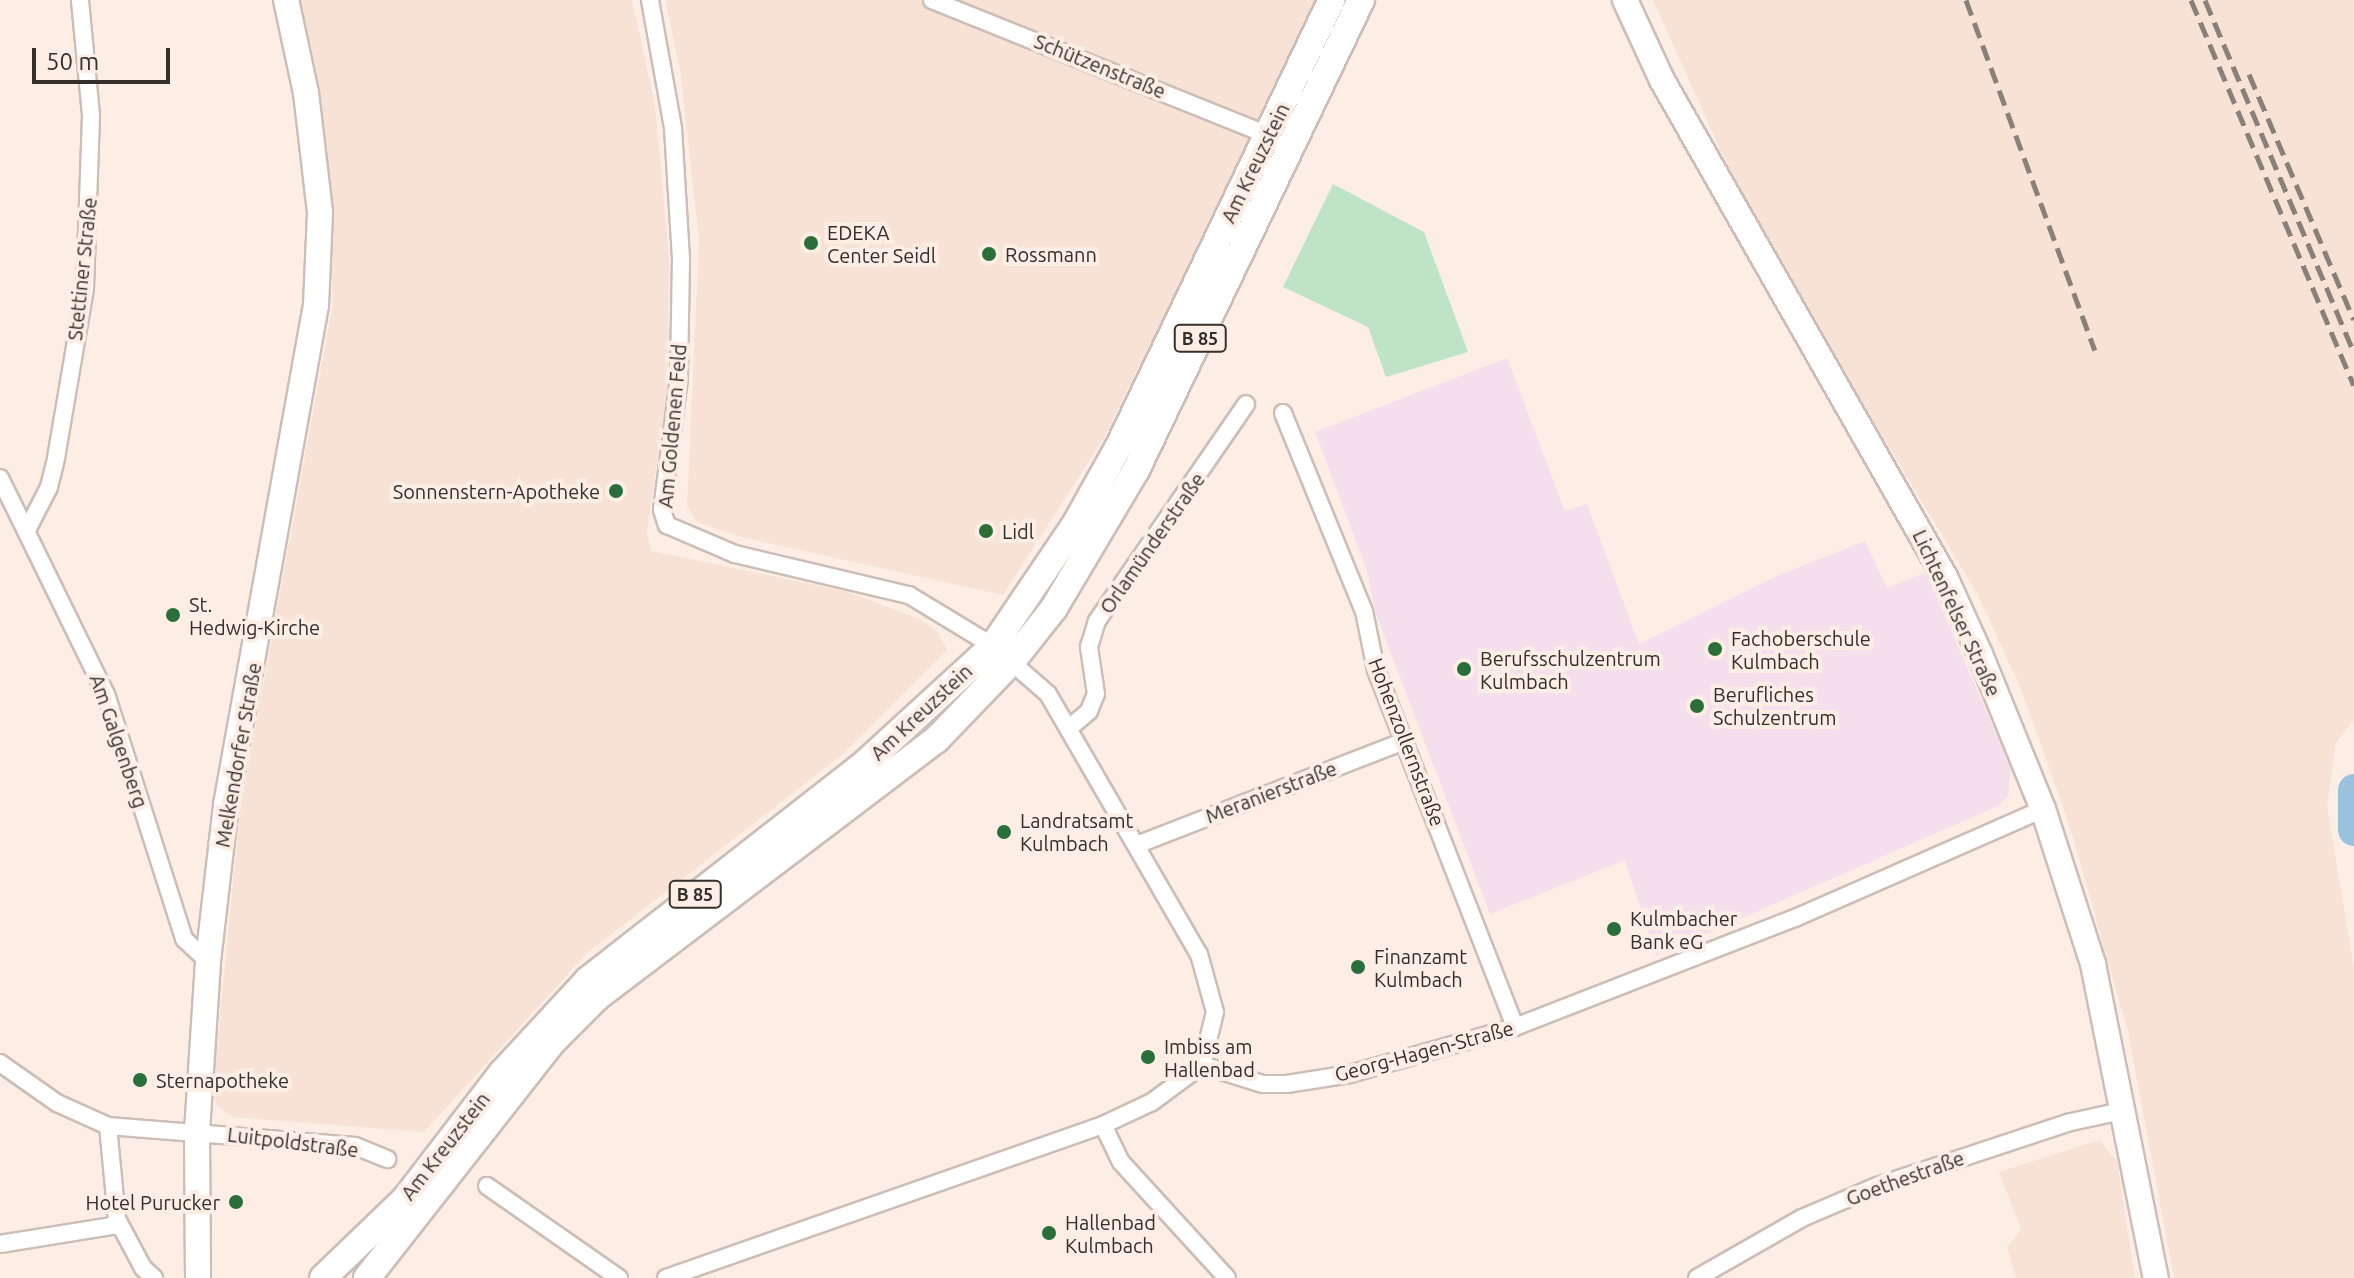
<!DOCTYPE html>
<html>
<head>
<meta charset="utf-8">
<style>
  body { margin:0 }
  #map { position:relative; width:2354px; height:1278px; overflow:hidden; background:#fceee5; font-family:Ubuntu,sans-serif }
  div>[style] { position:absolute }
  .built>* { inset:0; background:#f8e2d6 }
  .education>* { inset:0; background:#f6dfec }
  .green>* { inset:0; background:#bee3c7 }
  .river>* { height:32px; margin:-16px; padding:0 16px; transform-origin:16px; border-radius:16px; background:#98c2dd }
  .roads { filter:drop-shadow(2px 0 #ccbeb6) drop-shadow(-2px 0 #ccbeb6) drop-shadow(0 2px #ccbeb6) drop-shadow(0 -2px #ccbeb6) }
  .street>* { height:16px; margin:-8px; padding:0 8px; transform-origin:8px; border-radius:8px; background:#fff }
  .secondary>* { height:24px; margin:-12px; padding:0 12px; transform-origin:12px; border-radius:12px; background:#fff }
  .primary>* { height:26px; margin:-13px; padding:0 13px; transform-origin:13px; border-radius:13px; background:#fff }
  .rail>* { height:5px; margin-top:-2.5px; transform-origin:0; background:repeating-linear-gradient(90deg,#89807a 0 16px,transparent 0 24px) }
  .dots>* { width:22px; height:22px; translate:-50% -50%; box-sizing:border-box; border:4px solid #fceee5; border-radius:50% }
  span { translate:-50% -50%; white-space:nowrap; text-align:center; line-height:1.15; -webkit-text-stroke:8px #fceee5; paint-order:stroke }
  .shield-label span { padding:2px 6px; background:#fceee5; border:2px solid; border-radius:6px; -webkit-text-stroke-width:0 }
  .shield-label { font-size:18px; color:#342f2b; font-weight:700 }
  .street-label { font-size:20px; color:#342f2b }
  .poi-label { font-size:20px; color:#342f2b }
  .left { translate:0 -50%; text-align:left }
  .right { translate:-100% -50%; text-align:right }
  .scale { position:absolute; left:32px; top:48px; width:138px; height:36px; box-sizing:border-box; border:4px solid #342f2b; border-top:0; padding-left:10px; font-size:24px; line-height:28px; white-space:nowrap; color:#342f2b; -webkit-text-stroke:6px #fceee5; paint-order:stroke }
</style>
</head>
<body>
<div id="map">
  <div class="built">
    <div style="clip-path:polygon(297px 0,632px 0,655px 105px,669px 256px,668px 386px,647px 531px,651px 551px,845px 591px,920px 619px,938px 632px,947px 650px,843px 754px,586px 954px,424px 1132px,233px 1117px,217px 1106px,213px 1086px,240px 812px,333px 303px,327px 167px)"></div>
    <div style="clip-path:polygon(665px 0,1316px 0,1273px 96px,1103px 439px,1003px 595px,742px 537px,697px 522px,687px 507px,699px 240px,680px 69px)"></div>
    <div style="clip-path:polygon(1653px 0,2354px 0,2354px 720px,2336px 743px,2327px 807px,2354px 969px,2354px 1278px,2174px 1278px,2128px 1032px,2070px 827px,2021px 689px,1978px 595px,1750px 216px)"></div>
    <div style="clip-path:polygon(2099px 1140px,2117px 1161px,2135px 1278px,2016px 1278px,2007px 1247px,2021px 1229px,1999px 1172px)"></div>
  </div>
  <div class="education">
    <div style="clip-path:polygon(1507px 358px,1565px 511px,1587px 504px,1639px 644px,1777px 576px,1865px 541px,1887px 588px,1926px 572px,2011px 768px,2008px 797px,1998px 806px,1656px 956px,1625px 860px,1490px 914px,1375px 612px,1367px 571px,1315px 432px)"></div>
  </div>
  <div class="green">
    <div style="clip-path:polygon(1333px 184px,1424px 232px,1468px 352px,1386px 377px,1368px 327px,1283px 287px)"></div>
  </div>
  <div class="river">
    <div style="left:2354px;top:790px;width:40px;rotate:90deg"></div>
  </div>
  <div class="roads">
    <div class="street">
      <div style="left:650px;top:0;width:130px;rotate:79.8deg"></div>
      <div style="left:673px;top:128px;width:131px;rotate:86.5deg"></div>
      <div style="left:681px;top:259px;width:120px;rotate:91deg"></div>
      <div style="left:679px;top:379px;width:132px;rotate:97.4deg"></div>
      <div style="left:662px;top:510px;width:16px;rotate:72deg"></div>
      <div style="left:667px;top:525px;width:74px;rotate:23.1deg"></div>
      <div style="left:735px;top:554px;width:179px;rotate:13.3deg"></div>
      <div style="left:909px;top:595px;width:98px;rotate:31.3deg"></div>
      <div style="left:993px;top:646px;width:73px;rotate:41.1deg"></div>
      <div style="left:1048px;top:694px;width:301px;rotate:59.9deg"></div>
      <div style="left:1199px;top:954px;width:60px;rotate:74.6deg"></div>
      <div style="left:1215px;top:1012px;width:55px;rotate:103.8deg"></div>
      <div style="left:932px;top:0;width:362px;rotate:21.9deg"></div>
      <div style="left:1283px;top:413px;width:214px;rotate:67.8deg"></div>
      <div style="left:1364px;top:611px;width:60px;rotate:78.5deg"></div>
      <div style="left:1376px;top:670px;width:383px;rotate:68.7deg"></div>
      <div style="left:0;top:478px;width:241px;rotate:63.9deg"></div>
      <div style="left:106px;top:694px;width:257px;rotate:72.3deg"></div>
      <div style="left:184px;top:939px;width:33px;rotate:43deg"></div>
      <div style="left:27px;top:530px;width:48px;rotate:-62.9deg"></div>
      <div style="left:49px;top:487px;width:30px;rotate:-76deg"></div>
      <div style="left:56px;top:458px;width:172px;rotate:-80.3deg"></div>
      <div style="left:85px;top:288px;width:173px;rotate:-88deg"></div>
      <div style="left:91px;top:115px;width:116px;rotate:-95.5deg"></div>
      <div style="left:1069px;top:728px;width:26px;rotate:-40deg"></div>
      <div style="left:1089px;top:711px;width:18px;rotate:-68deg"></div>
      <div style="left:1096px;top:694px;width:48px;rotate:-98.5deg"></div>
      <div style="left:1089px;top:647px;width:27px;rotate:-73deg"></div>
      <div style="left:1097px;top:621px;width:263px;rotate:-55.5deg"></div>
      <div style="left:1139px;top:844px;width:284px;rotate:-21.2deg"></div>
      <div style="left:0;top:1063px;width:70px;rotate:35.1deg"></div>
      <div style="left:57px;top:1103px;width:56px;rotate:24.3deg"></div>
      <div style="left:108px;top:1126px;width:248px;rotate:4.6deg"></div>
      <div style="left:355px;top:1146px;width:35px;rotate:22deg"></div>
      <div style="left:1202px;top:1065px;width:64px;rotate:17.3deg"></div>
      <div style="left:1263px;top:1084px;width:24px"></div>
      <div style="left:1287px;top:1084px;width:64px;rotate:-9deg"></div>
      <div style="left:1350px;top:1074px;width:172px;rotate:-15.9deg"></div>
      <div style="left:1515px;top:1027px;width:300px;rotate:-21.3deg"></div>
      <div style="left:1795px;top:918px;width:271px;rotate:-23.7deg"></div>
      <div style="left:1103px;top:1125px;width:41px;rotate:64.1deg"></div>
      <div style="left:1121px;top:1162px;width:157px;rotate:47.6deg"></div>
      <div style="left:108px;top:1126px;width:93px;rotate:84.5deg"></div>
      <div style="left:117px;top:1219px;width:55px;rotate:62deg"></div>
      <div style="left:143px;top:1268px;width:15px;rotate:42deg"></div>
      <div style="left:487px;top:1186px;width:161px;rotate:34.9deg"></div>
      <div style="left:0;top:1244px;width:114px;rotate:-9.1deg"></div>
      <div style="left:113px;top:1226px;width:8px;rotate:-60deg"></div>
      <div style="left:666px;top:1278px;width:463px;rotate:-19.3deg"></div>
      <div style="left:1103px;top:1125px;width:54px;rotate:-25.1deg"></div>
      <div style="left:1152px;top:1102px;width:62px;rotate:-36.5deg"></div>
      <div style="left:1697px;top:1278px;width:121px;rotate:-29.7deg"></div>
      <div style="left:1802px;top:1218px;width:82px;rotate:-23.1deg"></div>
      <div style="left:1877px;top:1186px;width:204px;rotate:-18.3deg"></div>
      <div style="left:2071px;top:1122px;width:56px;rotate:-12.3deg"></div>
    </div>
    <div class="secondary">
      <div style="left:1625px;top:0;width:88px;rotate:65.2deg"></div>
      <div style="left:1662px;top:80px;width:572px;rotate:60.34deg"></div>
      <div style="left:1945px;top:577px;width:85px;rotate:65.6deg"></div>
      <div style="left:1980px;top:654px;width:167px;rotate:67.9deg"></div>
      <div style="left:2043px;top:809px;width:163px;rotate:72.1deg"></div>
      <div style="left:2093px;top:964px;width:320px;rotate:78.7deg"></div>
      <div style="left:198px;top:1278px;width:146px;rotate:-90.4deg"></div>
      <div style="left:197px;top:1132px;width:171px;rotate:-86.3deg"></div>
      <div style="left:208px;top:961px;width:157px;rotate:-83.4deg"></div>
      <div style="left:226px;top:805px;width:508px;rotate:-79.8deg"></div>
      <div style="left:316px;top:305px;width:93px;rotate:-87.5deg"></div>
      <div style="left:320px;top:212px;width:120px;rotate:-96.7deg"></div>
      <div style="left:306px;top:93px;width:95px;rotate:-102.1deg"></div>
    </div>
    <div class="primary">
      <div style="left:323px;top:1278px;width:115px;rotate:-43.9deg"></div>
      <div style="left:406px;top:1198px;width:158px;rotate:-52.5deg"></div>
      <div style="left:502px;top:1073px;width:127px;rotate:-47.2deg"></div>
      <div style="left:588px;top:980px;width:346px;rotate:-38deg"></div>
      <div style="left:861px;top:767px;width:179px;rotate:-42.5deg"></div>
      <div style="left:993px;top:646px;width:146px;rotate:-55.9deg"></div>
      <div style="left:1075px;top:525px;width:90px;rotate:-60.9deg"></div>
      <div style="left:1119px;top:446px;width:494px;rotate:-64.5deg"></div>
      <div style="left:367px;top:1278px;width:300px;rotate:-51.9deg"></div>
      <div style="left:552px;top:1042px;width:64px;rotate:-45deg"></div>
      <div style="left:597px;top:997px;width:425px;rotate:-37.2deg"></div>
      <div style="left:936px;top:740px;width:111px;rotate:-46.1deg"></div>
      <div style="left:1013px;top:660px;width:66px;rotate:-51.7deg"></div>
      <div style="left:1054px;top:608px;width:161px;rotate:-59.3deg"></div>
      <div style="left:1136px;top:470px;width:521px;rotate:-64.42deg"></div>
    </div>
  </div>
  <div class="rail">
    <div style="left:1966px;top:0;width:373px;rotate:69.8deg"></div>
    <div style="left:2191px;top:0;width:418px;rotate:67.1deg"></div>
    <div style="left:2205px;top:0;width:382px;rotate:67.1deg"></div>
    <div style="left:2249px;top:74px;width:267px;rotate:66.9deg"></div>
  </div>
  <div class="dots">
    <div style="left:811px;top:243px;background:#2a6e39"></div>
    <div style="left:989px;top:254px;background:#2a6e39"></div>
    <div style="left:616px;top:491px;background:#2a6e39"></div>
    <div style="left:986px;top:531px;background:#2a6e39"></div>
    <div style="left:173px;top:615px;background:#2a6e39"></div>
    <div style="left:1715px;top:649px;background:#2a6e39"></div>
    <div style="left:1464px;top:669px;background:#2a6e39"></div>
    <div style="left:1697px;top:706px;background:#2a6e39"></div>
    <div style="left:1004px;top:832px;background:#2a6e39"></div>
    <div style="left:1614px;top:929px;background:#2a6e39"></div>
    <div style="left:1358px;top:967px;background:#2a6e39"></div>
    <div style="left:1148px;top:1057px;background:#2a6e39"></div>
    <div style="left:140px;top:1080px;background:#2a6e39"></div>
    <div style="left:236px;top:1202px;background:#2a6e39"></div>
    <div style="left:1049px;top:1233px;background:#2a6e39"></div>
  </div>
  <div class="shield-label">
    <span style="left:1200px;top:338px">B 85</span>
    <span style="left:695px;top:894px">B 85</span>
  </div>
  <div class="street-label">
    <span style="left:1100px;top:66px;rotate:22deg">Schützenstraße</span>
    <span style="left:1255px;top:163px;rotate:-64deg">Am Kreuzstein</span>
    <span style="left:82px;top:269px;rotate:-84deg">Stettiner Straße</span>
    <span style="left:672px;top:426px;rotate:-85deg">Am Goldenen Feld</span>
    <span style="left:1152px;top:543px;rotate:-55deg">Orlamünderstraße</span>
    <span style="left:1957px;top:613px;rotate:65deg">Lichtenfelser Straße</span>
    <span style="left:921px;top:712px;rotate:-43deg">Am Kreuzstein</span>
    <span style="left:119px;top:741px;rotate:71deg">Am Galgenberg</span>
    <span style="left:1407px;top:742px;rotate:69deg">Hohenzollernstraße</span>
    <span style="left:238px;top:755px;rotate:-80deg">Melkendorfer Straße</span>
    <span style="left:1271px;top:792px;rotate:-21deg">Meranierstraße</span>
    <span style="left:1424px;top:1051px;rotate:-15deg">Georg-Hagen-Straße</span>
    <span style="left:293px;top:1142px;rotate:7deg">Luitpoldstraße</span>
    <span style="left:445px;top:1146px;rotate:-52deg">Am Kreuzstein</span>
    <span style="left:1905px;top:1178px;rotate:-20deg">Goethestraße</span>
  </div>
  <div class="poi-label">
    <span class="left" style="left:827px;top:244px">EDEKA<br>Center Seidl</span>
    <span class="left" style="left:1005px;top:254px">Rossmann</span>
    <span class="right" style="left:600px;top:491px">Sonnenstern-Apotheke</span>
    <span class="left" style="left:1002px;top:531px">Lidl</span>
    <span class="left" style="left:189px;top:616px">St.<br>Hedwig-Kirche</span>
    <span class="left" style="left:1731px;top:650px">Fachoberschule<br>Kulmbach</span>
    <span class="left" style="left:1480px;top:670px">Berufsschulzentrum<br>Kulmbach</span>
    <span class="left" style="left:1713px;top:706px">Berufliches<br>Schulzentrum</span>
    <span class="left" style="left:1020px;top:832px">Landratsamt<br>Kulmbach</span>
    <span class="left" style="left:1630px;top:930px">Kulmbacher<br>Bank eG</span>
    <span class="left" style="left:1374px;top:968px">Finanzamt<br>Kulmbach</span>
    <span class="left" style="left:1164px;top:1058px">Imbiss am<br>Hallenbad</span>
    <span class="left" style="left:156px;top:1080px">Sternapotheke</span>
    <span class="right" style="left:220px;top:1202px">Hotel Purucker</span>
    <span class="left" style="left:1065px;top:1234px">Hallenbad<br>Kulmbach</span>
  </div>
  <div class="scale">50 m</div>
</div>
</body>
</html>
